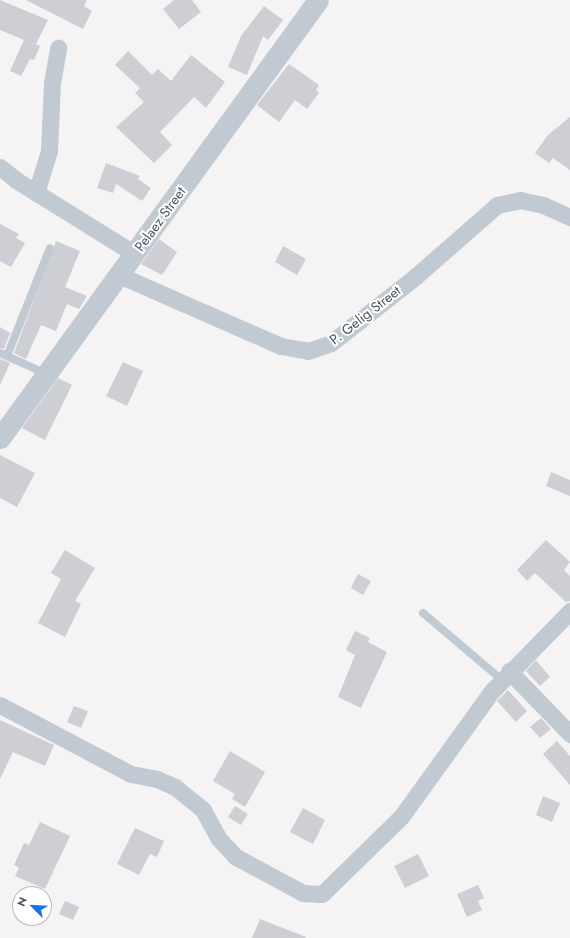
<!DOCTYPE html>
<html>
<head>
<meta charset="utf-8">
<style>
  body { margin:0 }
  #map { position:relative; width:570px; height:938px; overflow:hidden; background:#f5f3f3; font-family:Jost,sans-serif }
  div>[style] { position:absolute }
  .building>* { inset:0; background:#cdcfd5 }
  .service>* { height:8px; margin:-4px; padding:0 4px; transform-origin:4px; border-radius:4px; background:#c1cad2 }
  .minor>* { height:17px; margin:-8.5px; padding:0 8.5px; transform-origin:8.5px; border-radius:8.5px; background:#c1cad2 }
  .tertiary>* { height:21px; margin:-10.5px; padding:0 10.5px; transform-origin:10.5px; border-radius:10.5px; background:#c1cad2 }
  span { translate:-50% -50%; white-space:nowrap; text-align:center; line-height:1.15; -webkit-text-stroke:4px #fff; paint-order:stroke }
  .street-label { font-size:14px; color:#4a5661 }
  .north { position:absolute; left:12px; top:886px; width:40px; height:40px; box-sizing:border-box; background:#fff; border:1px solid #b7bbc0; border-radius:50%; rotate:294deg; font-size:11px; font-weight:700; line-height:16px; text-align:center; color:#4a5661 }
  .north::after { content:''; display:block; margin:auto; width:14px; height:18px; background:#1a73e8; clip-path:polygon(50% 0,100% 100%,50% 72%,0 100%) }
</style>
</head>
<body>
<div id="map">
  <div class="building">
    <div style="clip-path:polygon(0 0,48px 20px,36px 44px,40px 46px,34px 60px,30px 59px,21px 76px,10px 71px,24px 40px,0 30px)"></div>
    <div style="clip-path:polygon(26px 0,87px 0,84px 6px,92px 11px,83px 29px)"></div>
    <div style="clip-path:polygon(174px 0,192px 0,201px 12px,179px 29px,163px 9px)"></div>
    <div style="clip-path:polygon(264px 6px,283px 20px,268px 40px,263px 36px,247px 75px,228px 67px,241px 36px)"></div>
    <div style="clip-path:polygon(128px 51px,152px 75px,158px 69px,171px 81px,191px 55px,225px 82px,206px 108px,194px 97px,160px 132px,172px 145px,154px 163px,116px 127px,144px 102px,135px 93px,140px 88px,115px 65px)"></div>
    <div style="clip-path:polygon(289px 64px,319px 85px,316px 90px,319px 93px,307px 109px,295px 100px,279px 122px,257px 105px)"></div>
    <div style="clip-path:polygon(570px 117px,570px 170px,553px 158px,549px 163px,535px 153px,548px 135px)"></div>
    <div style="clip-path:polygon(106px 163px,140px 176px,138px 179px,151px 188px,142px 201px,116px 184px,113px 193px,97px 188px)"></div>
    <div style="clip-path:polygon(0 224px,19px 234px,16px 238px,25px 243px,11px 267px,0 261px)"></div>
    <div style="clip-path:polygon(159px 239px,177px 252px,162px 275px,141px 264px)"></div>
    <div style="clip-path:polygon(56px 241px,80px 251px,65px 287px,87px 296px,79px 309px,67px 304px,56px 331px,41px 325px,26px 359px,14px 353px)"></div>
    <div style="clip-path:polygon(283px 246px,306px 259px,297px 275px,275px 262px)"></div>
    <div style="clip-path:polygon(0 327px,10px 333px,4px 349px,0 348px)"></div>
    <div style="clip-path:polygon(0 359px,10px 363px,0 385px)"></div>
    <div style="clip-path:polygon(123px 362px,143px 371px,127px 406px,106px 396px)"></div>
    <div style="clip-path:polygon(58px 378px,72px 385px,45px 440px,22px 428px)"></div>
    <div style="clip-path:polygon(0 455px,35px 473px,17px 507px,0 498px)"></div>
    <div style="clip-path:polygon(551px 472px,570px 480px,570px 496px,546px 486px)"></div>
    <div style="clip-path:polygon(546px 540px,570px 562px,564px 570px,570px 576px,570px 601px,566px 602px,535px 573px,527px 581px,517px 570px)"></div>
    <div style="clip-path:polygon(65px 550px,95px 568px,75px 601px,81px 604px,65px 637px,38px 623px,61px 579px,51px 573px)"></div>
    <div style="clip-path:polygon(358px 574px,371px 581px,363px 595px,351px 588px)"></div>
    <div style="clip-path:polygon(355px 631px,370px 638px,368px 642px,387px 652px,361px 708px,338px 697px,355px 655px,346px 650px)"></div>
    <div style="clip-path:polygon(536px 660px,550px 677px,540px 686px,526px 671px)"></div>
    <div style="clip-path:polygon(508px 690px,527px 711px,516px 722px,497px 701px)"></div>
    <div style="clip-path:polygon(74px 706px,88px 711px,81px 728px,67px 722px)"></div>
    <div style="clip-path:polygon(541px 718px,551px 729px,540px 738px,530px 727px)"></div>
    <div style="clip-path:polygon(0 720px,54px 745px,45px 766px,13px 752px,0 779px)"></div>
    <div style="clip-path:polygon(557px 741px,570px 756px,570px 785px,543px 754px)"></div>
    <div style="clip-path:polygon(230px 751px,265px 772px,245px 807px,232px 799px,235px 794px,213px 781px)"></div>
    <div style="clip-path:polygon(543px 796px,560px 803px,552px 822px,536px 815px)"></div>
    <div style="clip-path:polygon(235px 806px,248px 814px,241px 825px,228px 817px)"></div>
    <div style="clip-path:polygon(303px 808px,325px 820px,313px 844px,290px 832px)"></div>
    <div style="clip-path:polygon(40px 822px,70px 836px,45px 889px,15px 876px,19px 868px,14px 865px,24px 843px,29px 845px)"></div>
    <div style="clip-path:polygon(135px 828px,164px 841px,157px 857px,150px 854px,139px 875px,117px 864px)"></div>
    <div style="clip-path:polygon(418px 854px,429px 876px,405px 888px,394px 866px)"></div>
    <div style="clip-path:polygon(478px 885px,484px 898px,478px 901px,482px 910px,467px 917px,457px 894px)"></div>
    <div style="clip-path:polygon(65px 901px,79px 907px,73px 920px,59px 914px)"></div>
    <div style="clip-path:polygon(260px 919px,306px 937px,306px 938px,252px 938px)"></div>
  </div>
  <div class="service">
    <div style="left:0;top:353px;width:51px;rotate:24.1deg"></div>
    <div style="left:7px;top:356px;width:116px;rotate:-68.3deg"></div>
    <div style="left:423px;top:613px;width:104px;rotate:40.3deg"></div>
  </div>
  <div class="minor">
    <div style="left:0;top:167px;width:21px;rotate:39deg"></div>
    <div style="left:16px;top:180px;width:140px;rotate:31.9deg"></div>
    <div style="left:36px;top:193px;width:44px;rotate:-72.8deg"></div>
    <div style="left:49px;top:151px;width:68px;rotate:-87.5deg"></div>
    <div style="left:52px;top:83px;width:36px;rotate:-80deg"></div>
    <div style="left:119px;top:275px;width:177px;rotate:23.7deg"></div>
    <div style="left:281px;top:346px;width:27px;rotate:10deg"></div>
    <div style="left:308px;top:351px;width:24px;rotate:-19deg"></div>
    <div style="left:331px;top:343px;width:108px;rotate:-38.2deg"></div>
    <div style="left:416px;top:276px;width:108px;rotate:-41.2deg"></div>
    <div style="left:497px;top:205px;width:24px;rotate:-12deg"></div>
    <div style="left:520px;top:200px;width:24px;rotate:12deg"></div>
    <div style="left:543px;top:205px;width:30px;rotate:24deg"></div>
    <div style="left:509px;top:671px;width:88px;rotate:45.9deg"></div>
    <div style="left:0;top:705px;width:148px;rotate:27.8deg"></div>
    <div style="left:131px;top:774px;width:26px;rotate:11deg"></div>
    <div style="left:157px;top:779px;width:20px;rotate:24deg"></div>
    <div style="left:175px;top:787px;width:36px;rotate:39deg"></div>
    <div style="left:203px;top:810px;width:33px;rotate:61deg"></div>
    <div style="left:219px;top:839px;width:25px;rotate:47deg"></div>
    <div style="left:236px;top:857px;width:76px;rotate:28.2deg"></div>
    <div style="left:303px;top:893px;width:19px;rotate:3deg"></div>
    <div style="left:322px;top:894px;width:110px;rotate:-44.3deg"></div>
    <div style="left:401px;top:817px;width:155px;rotate:-54.2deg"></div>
    <div style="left:492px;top:691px;width:112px;rotate:-45.7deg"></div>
  </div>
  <div class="tertiary">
    <div style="left:0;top:438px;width:541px;rotate:-54.02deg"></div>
  </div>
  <div class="street-label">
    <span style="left:160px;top:219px;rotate:-54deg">Pelaez Street</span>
    <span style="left:365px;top:315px;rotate:-38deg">P. Gelig Street</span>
  </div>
  <div class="north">N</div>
</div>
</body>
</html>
